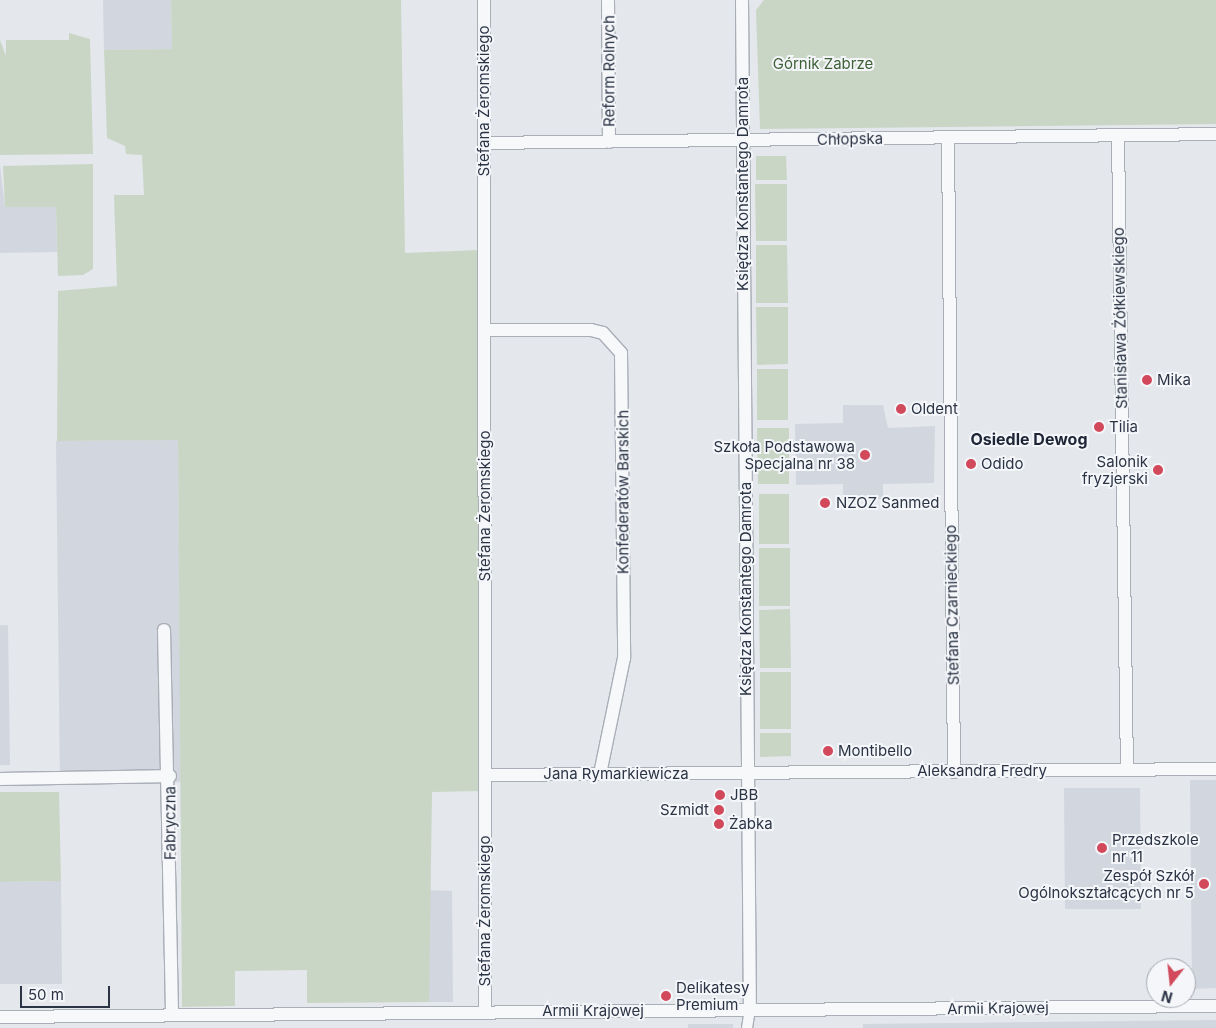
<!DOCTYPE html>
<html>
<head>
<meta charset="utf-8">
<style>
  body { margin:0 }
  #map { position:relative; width:1216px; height:1028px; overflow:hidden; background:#e4e7ec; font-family:Inter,sans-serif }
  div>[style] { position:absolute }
  .built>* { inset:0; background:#d2d6de }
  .green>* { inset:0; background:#c9d6c5 }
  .roads { filter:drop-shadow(1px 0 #a9aeb7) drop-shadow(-1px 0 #a9aeb7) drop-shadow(0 1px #a9aeb7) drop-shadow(0 -1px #a9aeb7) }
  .pedestrian>* { height:10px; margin:-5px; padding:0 5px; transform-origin:5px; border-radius:5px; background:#f7f8fa }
  .minor>* { height:12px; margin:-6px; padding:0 6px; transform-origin:6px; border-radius:6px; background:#f7f8fa }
  .dots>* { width:14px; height:14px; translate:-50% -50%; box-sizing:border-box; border:2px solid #f4f6f9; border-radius:50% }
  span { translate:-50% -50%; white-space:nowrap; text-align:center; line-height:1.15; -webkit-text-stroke:4px #f4f6f9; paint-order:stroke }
  .park-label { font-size:15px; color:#3f6138 }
  .street-label { font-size:15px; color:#2b3445 }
  .poi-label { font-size:15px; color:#2b3445 }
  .left { translate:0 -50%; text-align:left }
  .right { translate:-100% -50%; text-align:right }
  .neighbourhood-label { font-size:16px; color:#1d2536; font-weight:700 }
  .north { position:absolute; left:1146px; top:958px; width:50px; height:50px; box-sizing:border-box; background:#f4f6f9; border:1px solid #a4a8b1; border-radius:50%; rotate:196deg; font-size:14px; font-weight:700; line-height:20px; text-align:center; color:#2b3445 }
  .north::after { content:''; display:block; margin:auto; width:18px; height:22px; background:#d1495b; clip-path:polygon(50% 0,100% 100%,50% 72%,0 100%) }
  .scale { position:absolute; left:20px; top:986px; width:90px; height:22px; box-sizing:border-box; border:2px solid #2b3445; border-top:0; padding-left:6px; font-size:15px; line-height:18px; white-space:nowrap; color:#2b3445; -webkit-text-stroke:4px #f4f6f9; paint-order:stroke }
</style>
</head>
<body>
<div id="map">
  <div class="built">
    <div style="clip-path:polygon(103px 0,171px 0,172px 49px,104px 50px)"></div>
    <div style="clip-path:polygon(0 166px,5px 207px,56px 207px,57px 252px,0 253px)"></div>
    <div style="clip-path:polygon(843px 405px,883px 405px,888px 428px,935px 426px,934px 483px,883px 484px,883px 499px,843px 499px,843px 484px,796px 485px,795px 424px,843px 423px)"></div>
    <div style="clip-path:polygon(178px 440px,181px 782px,60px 783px,56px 441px)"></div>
    <div style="clip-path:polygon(0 625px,8px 625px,10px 765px,0 765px)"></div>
    <div style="clip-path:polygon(1190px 780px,1216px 780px,1216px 988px,1192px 989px)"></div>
    <div style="clip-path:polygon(1064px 788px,1140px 788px,1141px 909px,1065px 909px)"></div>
    <div style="clip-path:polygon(61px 881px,62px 984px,0 984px,0 882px)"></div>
    <div style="clip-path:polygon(428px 890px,452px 891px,453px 1002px,429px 1002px)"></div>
    <div style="clip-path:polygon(1216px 1020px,1216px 1028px,863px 1028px,863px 1024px)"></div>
    <div style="clip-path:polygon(688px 1024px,733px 1024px,733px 1028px,688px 1028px)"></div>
  </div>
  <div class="green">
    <div style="clip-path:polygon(171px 0,401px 0,405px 253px,479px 250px,479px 791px,432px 792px,429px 1002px,307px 1003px,307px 970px,235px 971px,235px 1006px,182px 1007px,178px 440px,57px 441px,58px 291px,117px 286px,114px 195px,144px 195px,142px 155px,126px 154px,125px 146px,107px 138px,104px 50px,172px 49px)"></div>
    <div style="clip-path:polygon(764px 0,1216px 0,1216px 124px,760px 129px,756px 10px)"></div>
    <div style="clip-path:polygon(69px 33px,90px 39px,93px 154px,0 155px,0 40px,6px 56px,6px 40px,69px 40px)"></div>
    <div style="clip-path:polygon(756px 156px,786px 156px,787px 180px,756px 180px)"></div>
    <div style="clip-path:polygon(93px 164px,93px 269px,83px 275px,58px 276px,56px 207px,5px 207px,3px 166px)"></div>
    <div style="clip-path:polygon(755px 184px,787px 184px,787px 241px,756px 241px)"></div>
    <div style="clip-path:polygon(756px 245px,787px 245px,788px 303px,756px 303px)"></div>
    <div style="clip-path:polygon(756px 307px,788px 307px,788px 364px,757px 365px)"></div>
    <div style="clip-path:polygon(757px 369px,788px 369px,788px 420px,757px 420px)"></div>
    <div style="clip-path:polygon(757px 428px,789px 428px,789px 484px,758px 484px)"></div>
    <div style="clip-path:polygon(759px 494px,789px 494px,789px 544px,759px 544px)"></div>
    <div style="clip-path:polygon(759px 548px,790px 548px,790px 606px,759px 606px)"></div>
    <div style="clip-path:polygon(790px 609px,791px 668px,760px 668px,759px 610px)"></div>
    <div style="clip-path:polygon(760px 672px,791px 672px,791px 729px,760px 729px)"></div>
    <div style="clip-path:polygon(760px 733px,791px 733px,791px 756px,760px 757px)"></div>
    <div style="clip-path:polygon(0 792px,59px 792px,61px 881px,0 882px)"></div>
  </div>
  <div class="roads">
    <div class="pedestrian">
      <div style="left:747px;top:1028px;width:18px;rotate:-81deg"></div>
    </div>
    <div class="minor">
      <div style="left:484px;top:0;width:1012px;rotate:89.94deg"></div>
      <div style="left:608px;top:0;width:142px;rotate:89.6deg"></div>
      <div style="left:742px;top:0;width:1010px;rotate:89.55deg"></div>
      <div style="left:1118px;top:135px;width:635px;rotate:89.19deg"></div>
      <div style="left:948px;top:138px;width:634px;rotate:89.46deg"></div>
      <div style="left:484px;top:143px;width:732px;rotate:-0.7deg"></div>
      <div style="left:485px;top:330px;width:106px"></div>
      <div style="left:591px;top:330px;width:12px;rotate:14deg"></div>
      <div style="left:603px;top:333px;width:27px;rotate:48deg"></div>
      <div style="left:621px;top:353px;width:305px;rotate:89.4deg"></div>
      <div style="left:624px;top:658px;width:118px;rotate:101.7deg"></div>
      <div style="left:164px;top:630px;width:385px;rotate:88.8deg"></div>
      <div style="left:485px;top:775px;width:731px;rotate:-0.47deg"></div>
      <div style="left:0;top:779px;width:170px;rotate:-1deg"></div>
      <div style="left:0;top:1017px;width:1216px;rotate:-0.52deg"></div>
    </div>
  </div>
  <div class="dots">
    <div style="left:1147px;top:380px;background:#d1495b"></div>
    <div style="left:901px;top:409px;background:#d1495b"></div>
    <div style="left:1099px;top:427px;background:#d1495b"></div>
    <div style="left:865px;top:455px;background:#d1495b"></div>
    <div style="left:971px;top:464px;background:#d1495b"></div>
    <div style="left:1158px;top:470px;background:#d1495b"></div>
    <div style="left:825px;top:503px;background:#d1495b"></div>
    <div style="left:828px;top:751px;background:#d1495b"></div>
    <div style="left:720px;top:795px;background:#d1495b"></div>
    <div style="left:719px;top:810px;background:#d1495b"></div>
    <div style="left:719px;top:824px;background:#d1495b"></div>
    <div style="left:1102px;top:848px;background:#d1495b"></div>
    <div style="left:1204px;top:884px;background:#d1495b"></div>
    <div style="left:666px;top:996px;background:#d1495b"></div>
  </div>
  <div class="park-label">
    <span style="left:823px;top:64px">Górnik Zabrze</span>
  </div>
  <div class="street-label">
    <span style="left:609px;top:71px;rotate:-90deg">Reform Rolnych</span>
    <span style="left:484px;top:101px;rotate:-90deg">Stefana Żeromskiego</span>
    <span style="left:850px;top:139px;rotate:-1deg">Chłopska</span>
    <span style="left:743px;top:184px;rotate:-90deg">Księdza Konstantego Damrota</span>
    <span style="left:1120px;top:318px;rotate:-91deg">Stanisława Żółkiewskiego</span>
    <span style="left:623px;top:492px;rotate:-90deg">Konfederatów Barskich</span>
    <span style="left:485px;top:506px;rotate:-90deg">Stefana Żeromskiego</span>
    <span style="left:746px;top:589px;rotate:-90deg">Księdza Konstantego Damrota</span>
    <span style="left:952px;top:605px;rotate:-91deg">Stefana Czarnieckiego</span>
    <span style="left:982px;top:771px">Aleksandra Fredry</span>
    <span style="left:616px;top:774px">Jana Rymarkiewicza</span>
    <span style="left:170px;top:823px;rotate:-90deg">Fabryczna</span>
    <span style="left:485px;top:911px;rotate:-90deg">Stefana Żeromskiego</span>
    <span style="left:998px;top:1008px;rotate:-1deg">Armii Krajowej</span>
    <span style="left:593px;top:1011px">Armii Krajowej</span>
  </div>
  <div class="poi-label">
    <span class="left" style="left:1157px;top:380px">Mika</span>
    <span class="left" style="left:911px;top:409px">Oldent</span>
    <span class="left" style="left:1109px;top:427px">Tilia</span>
    <span class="right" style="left:855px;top:455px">Szkoła Podstawowa<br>Specjalna nr 38</span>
    <span class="right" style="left:1148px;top:470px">Salonik<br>fryzjerski</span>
    <span class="left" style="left:981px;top:464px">Odido</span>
    <span class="left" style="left:836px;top:503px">NZOZ Sanmed</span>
    <span class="left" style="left:838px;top:751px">Montibello</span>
    <span class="left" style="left:730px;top:795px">JBB</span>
    <span class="right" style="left:709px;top:810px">Szmidt</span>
    <span class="left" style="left:729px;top:824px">Żabka</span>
    <span class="left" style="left:1112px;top:848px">Przedszkole<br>nr 11</span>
    <span class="right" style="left:1194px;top:884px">Zespół Szkół<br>Ogólnokształcących nr 5</span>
    <span class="left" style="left:676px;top:996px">Delikatesy<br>Premium</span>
  </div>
  <div class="neighbourhood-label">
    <span style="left:1029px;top:439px">Osiedle Dewog</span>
  </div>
  <div class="north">N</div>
  <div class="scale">50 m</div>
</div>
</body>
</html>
